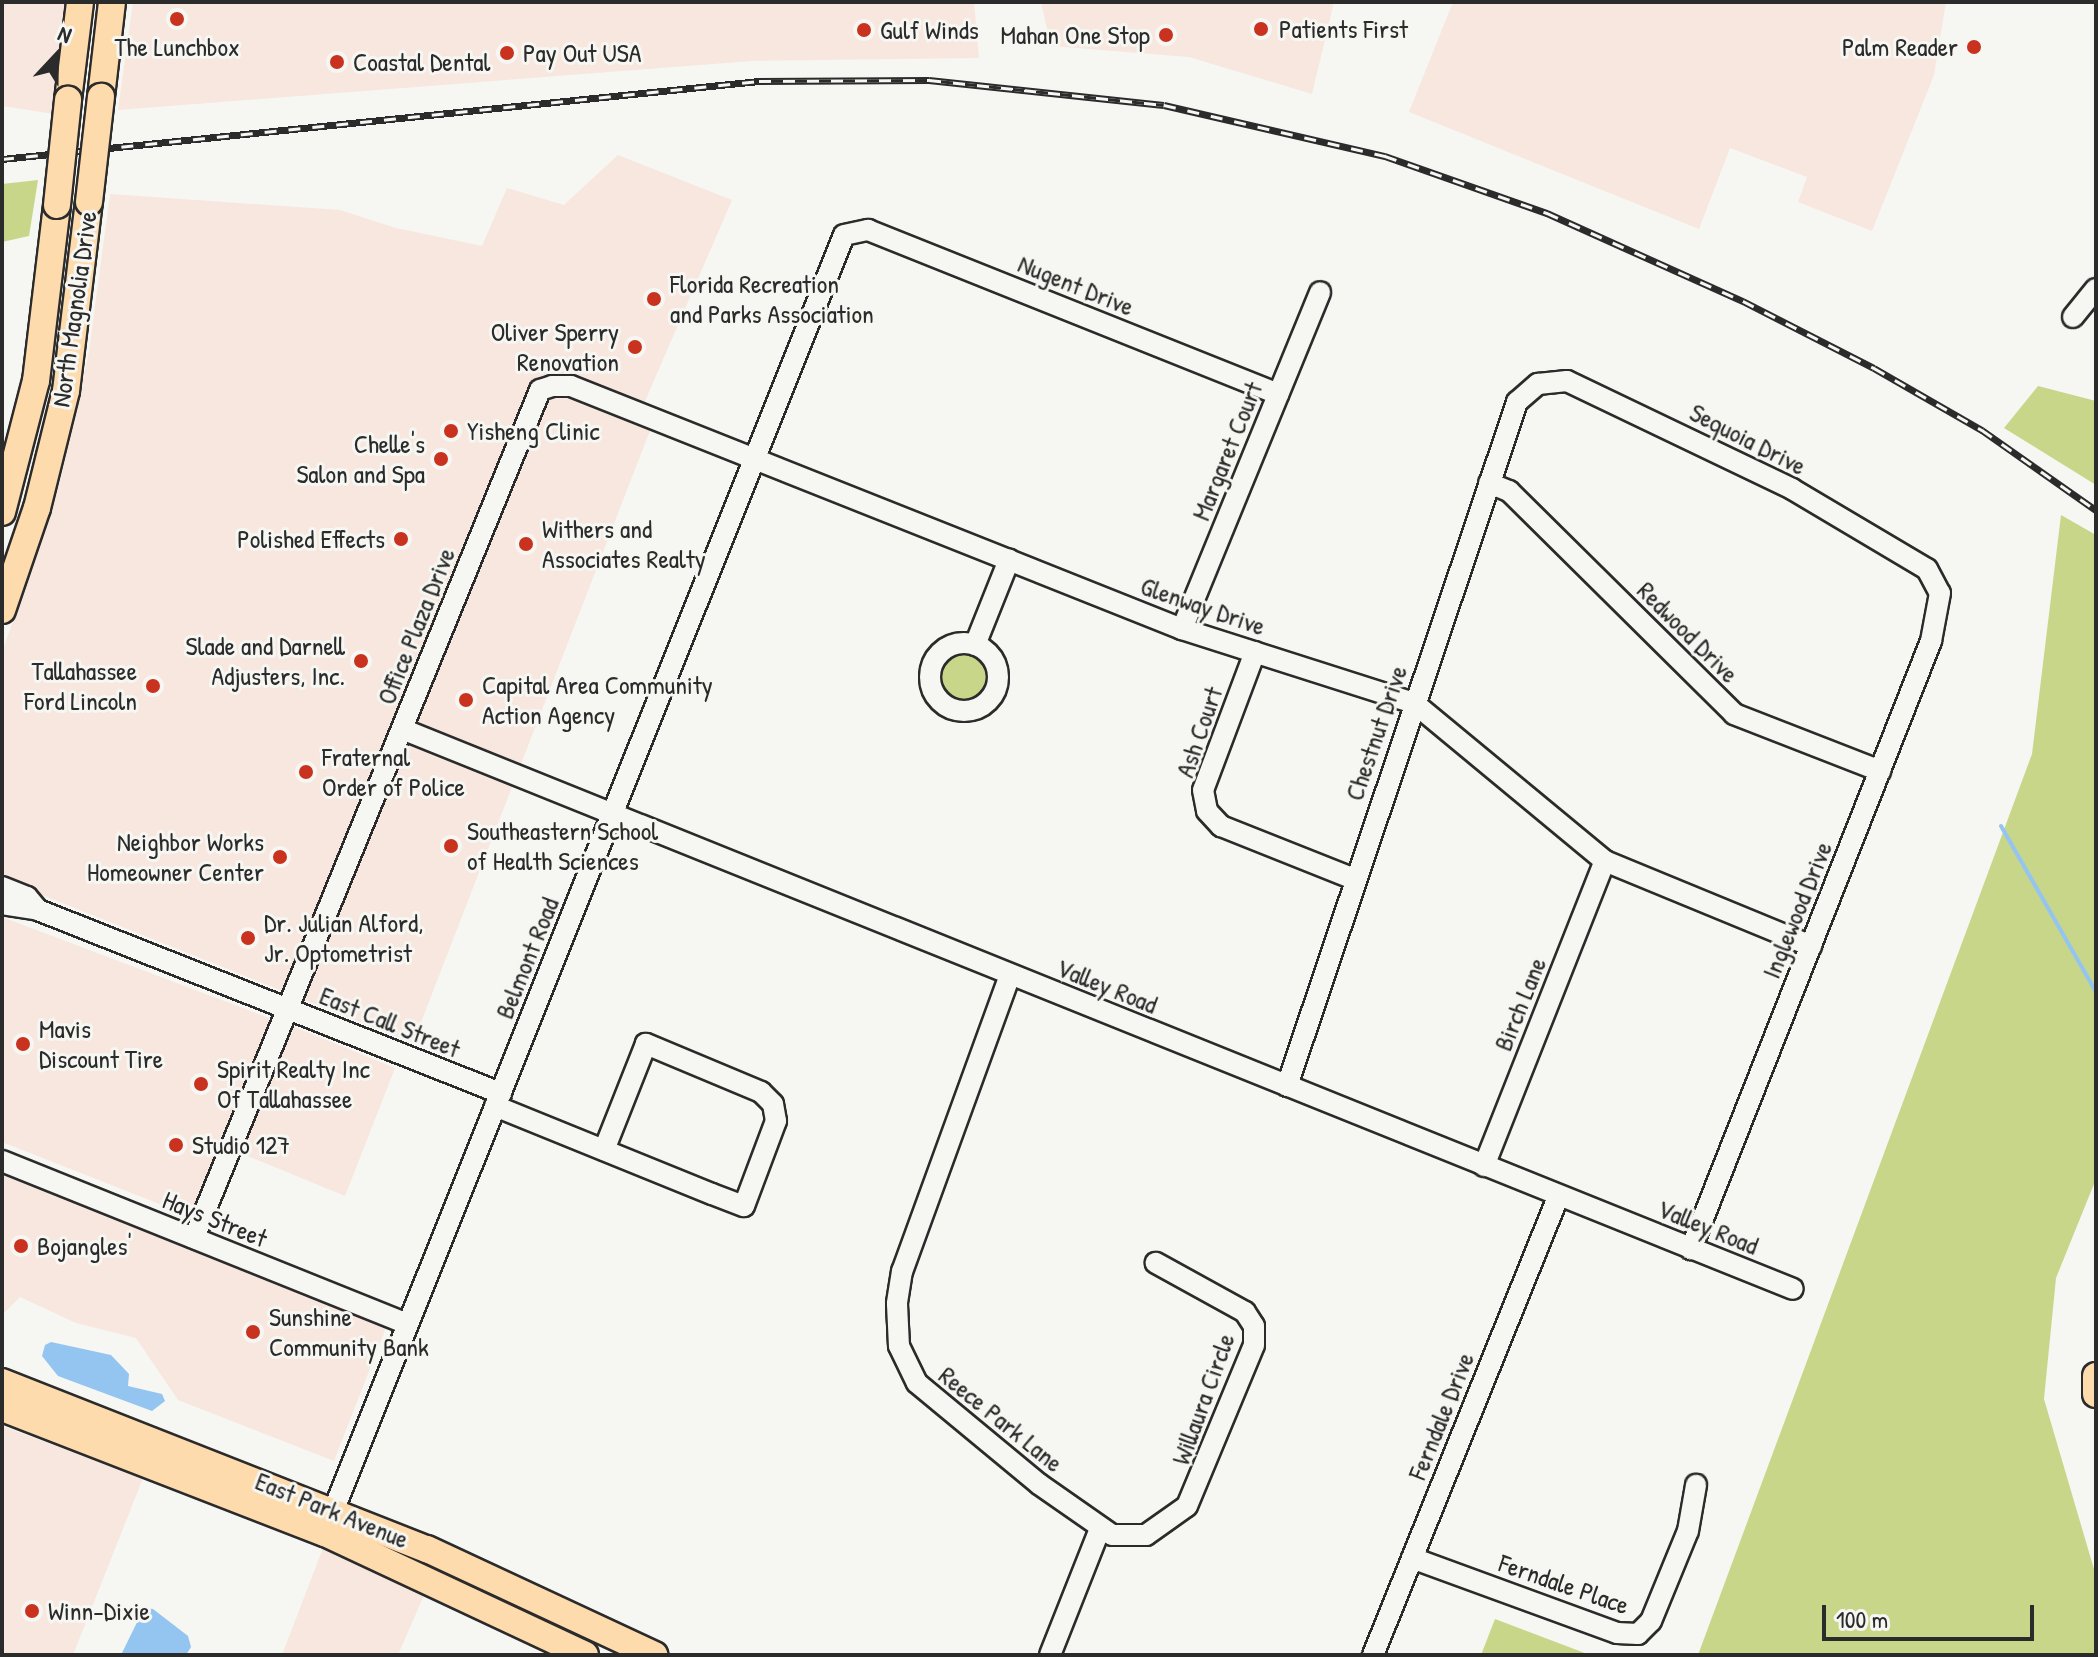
<!DOCTYPE html>
<html>
<head>
<meta charset="utf-8">
<style>
  body { margin:0 }
  #map { position:relative; width:2098px; height:1657px; overflow:hidden; background:#f6f6f2; font-family:"Patrick Hand",sans-serif }
  div>[style] { position:absolute }
  .built>* { inset:0; background:#f8e7de }
  .green>* { inset:0; background:#c8d689 }
  .round { border-radius:50% }
  .water>* { inset:0; background:#94c5f0 }
  .stream>* { height:4px; margin:-2px; padding:0 2px; transform-origin:2px; border-radius:2px; background:#94c5f0 }
  .roads { filter:drop-shadow(2px 0 #2b2b2b) drop-shadow(-2px 0 #2b2b2b) drop-shadow(0 2px #2b2b2b) drop-shadow(0 -2px #2b2b2b) }
  .minor>* { height:20px; margin:-10px; padding:0 10px; transform-origin:10px; border-radius:10px; background:#f6f6f2 }
  .minor>.ring { margin:-10px; padding:0; box-sizing:content-box; background:none; border:20px solid #f6f6f2; border-radius:50% }
  .major>* { height:26px; margin:-13px; padding:0 13px; transform-origin:13px; border-radius:13px; background:#fedbac }
  .rail>* { height:7px; margin-top:-3.5px; transform-origin:0; background:repeating-linear-gradient(90deg,#f6f6f2 0 12px,#2b2b2b 0 24px); box-sizing:border-box; border-block:2px solid #2b2b2b }
  .bridges { filter:drop-shadow(2px 0 #2b2b2b) drop-shadow(-2px 0 #2b2b2b) drop-shadow(0 2px #2b2b2b) drop-shadow(0 -2px #2b2b2b) }
  .major-bridge>* { height:26px; margin:-13px; padding:0 13px; transform-origin:13px; border-radius:13px; background:#fedbac }
  .dots>* { width:22px; height:22px; translate:-50% -50%; box-sizing:border-box; border:4px solid #f6f6f2; border-radius:50% }
  span { translate:-50% -50%; white-space:nowrap; text-align:center; line-height:1.15; -webkit-text-stroke:6px #f6f6f2; paint-order:stroke }
  .poi-label { font-size:26px; color:#2b2b2b }
  .left { translate:0 -50%; text-align:left }
  .right { translate:-100% -50%; text-align:right }
  .street-label { font-size:26px; color:#2b2b2b }
  .frame { position:absolute; inset:0; border:4px solid #2b2b2b; pointer-events:none }
  .north { position:absolute; left:16px; top:16px; width:80px; height:80px; -webkit-text-stroke:6px #f6f6f2; paint-order:stroke; rotate:22deg; font-size:22px; font-weight:700; line-height:32px; text-align:center; color:#2b2b2b }
  .north::after { content:''; display:block; margin:auto; width:28px; height:36px; background:#2b2b2b; clip-path:polygon(50% 0,100% 100%,50% 72%,0 100%) }
  .scale { position:absolute; left:1822px; top:1605px; width:212px; height:36px; box-sizing:border-box; border:4px solid #2b2b2b; border-top:0; padding-left:10px; font-size:24px; line-height:28px; white-space:nowrap; color:#2b2b2b; -webkit-text-stroke:6px #f6f6f2; paint-order:stroke }
</style>
</head>
<body>
<div id="map">
  <div class="built">
    <div style="clip-path:polygon(2px 2px,66px 2px,54px 114px,2px 106px)"></div>
    <div style="clip-path:polygon(133px 2px,974px 2px,979px 58px,752px 61px,118px 110px)"></div>
    <div style="clip-path:polygon(1041px 2px,1334px 2px,1312px 94px,1189px 57px,1051px 46px)"></div>
    <div style="clip-path:polygon(1453px 2px,1946px 2px,1934px 75px,1872px 231px,1798px 202px,1807px 177px,1730px 148px,1699px 229px,1409px 112px)"></div>
    <div style="clip-path:polygon(618px 155px,732px 200px,636px 422px,651px 428px,413px 1043px,2px 879px,2px 653px,60px 483px,89px 352px,110px 194px,340px 210px,396px 228px,482px 246px,507px 188px,564px 205px)"></div>
    <div style="clip-path:polygon(2px 917px,269px 1018px,271px 1024px,190px 1216px,2px 1142px)"></div>
    <div style="clip-path:polygon(292px 1026px,395px 1068px,345px 1196px,238px 1152px)"></div>
    <div style="clip-path:polygon(2px 1172px,387px 1325px,334px 1461px,178px 1400px,136px 1338px,76px 1323px,20px 1297px,2px 1315px)"></div>
    <div style="clip-path:polygon(2px 1426px,143px 1478px,73px 1655px,2px 1655px)"></div>
    <div style="clip-path:polygon(323px 1548px,425px 1593px,398px 1655px,282px 1655px)"></div>
  </div>
  <div class="green">
    <div style="clip-path:polygon(38px 180px,29px 236px,2px 242px,2px 184px)"></div>
    <div style="clip-path:polygon(2038px 386px,2096px 401px,2096px 485px,2004px 428px)"></div>
    <div style="clip-path:polygon(2061px 515px,2096px 535px,2096px 1179px,2056px 1278px,2044px 1399px,2096px 1576px,2096px 1655px,1698px 1655px,2032px 754px)"></div>
    <div class="round" style="left:935px;top:648px;width:54px;height:54px"></div>
    <div style="clip-path:polygon(1495px 1619px,1590px 1655px,1481px 1655px)"></div>
  </div>
  <div class="water">
    <div style="clip-path:polygon(51px 1342px,111px 1355px,129px 1374px,128px 1386px,162px 1394px,165px 1401px,152px 1411px,58px 1376px,42px 1356px,45px 1345px)"></div>
    <div style="clip-path:polygon(144px 1608px,153px 1609px,188px 1636px,191px 1647px,186px 1655px,121px 1655px)"></div>
  </div>
  <div class="stream">
    <div style="left:2001px;top:826px;width:191px;rotate:60.2deg"></div>
  </div>
  <div class="roads">
    <div class="minor">
      <div style="left:2073px;top:317px;width:36px;rotate:-51deg"></div>
      <div style="left:1489px;top:483px;width:22px;rotate:22deg"></div>
      <div style="left:1509px;top:491px;width:317px;rotate:44.7deg"></div>
      <div style="left:1734px;top:714px;width:157px;rotate:21.3deg"></div>
      <div style="left:1182px;top:629px;width:364px;rotate:-67.7deg"></div>
      <div class="ring" style="left:930px;top:643px;width:48px;height:48px"></div>
      <div style="left:975px;top:645px;width:92px;rotate:-68.2deg"></div>
      <div style="left:1255px;top:652px;width:147px;rotate:110.6deg"></div>
      <div style="left:1203px;top:790px;width:21px;rotate:79deg"></div>
      <div style="left:1207px;top:811px;width:21px;rotate:47deg"></div>
      <div style="left:1221px;top:826px;width:143px;rotate:21.7deg"></div>
      <div style="left:402px;top:729px;width:1499px;rotate:21.93deg"></div>
      <div style="left:2px;top:887px;width:27px;rotate:22deg"></div>
      <div style="left:27px;top:897px;width:17px;rotate:50deg"></div>
      <div style="left:2px;top:904px;width:36px;rotate:9deg"></div>
      <div style="left:38px;top:910px;width:498px;rotate:21.6deg"></div>
      <div style="left:1010px;top:975px;width:315px;rotate:110deg"></div>
      <div style="left:902px;top:1271px;width:33px;rotate:99deg"></div>
      <div style="left:897px;top:1304px;width:42px;rotate:87.3deg"></div>
      <div style="left:899px;top:1346px;width:41px;rotate:64.1deg"></div>
      <div style="left:917px;top:1383px;width:158px;rotate:39.6deg"></div>
      <div style="left:1039px;top:1484px;width:89px;rotate:34.9deg"></div>
      <div style="left:1112px;top:1535px;width:34px"></div>
      <div style="left:1146px;top:1535px;width:50px;rotate:-35.3deg"></div>
      <div style="left:1187px;top:1506px;width:174px;rotate:-67.4deg"></div>
      <div style="left:1254px;top:1345px;width:19px;rotate:-90deg"></div>
      <div style="left:1254px;top:1326px;width:17px;rotate:-123deg"></div>
      <div style="left:1245px;top:1312px;width:102px;rotate:-151.2deg"></div>
      <div style="left:1287px;top:1086px;width:722px;rotate:-71.41deg"></div>
      <div style="left:1517px;top:402px;width:28px;rotate:-41deg"></div>
      <div style="left:1538px;top:384px;width:29px;rotate:-6deg"></div>
      <div style="left:1567px;top:381px;width:250px;rotate:25.6deg"></div>
      <div style="left:1792px;top:489px;width:157px;rotate:30.7deg"></div>
      <div style="left:1927px;top:569px;width:27px;rotate:62deg"></div>
      <div style="left:1940px;top:593px;width:49px;rotate:100.6deg"></div>
      <div style="left:1931px;top:641px;width:654px;rotate:111.54deg"></div>
      <div style="left:495px;top:1106px;width:234px;rotate:22.1deg"></div>
      <div style="left:712px;top:1194px;width:34px;rotate:21deg"></div>
      <div style="left:744px;top:1206px;width:91px;rotate:-69.4deg"></div>
      <div style="left:776px;top:1121px;width:17px;rotate:-100deg"></div>
      <div style="left:773px;top:1104px;width:17px;rotate:-135deg"></div>
      <div style="left:761px;top:1092px;width:125px;rotate:-157.3deg"></div>
      <div style="left:646px;top:1044px;width:114px;rotate:111.6deg"></div>
      <div style="left:2px;top:1161px;width:437px;rotate:21.9deg"></div>
      <div style="left:1484px;top:1166px;width:328px;rotate:-68.4deg"></div>
      <div style="left:194px;top:1238px;width:916px;rotate:-67.8deg"></div>
      <div style="left:540px;top:390px;width:13px;rotate:-18deg"></div>
      <div style="left:552px;top:386px;width:19px"></div>
      <div style="left:571px;top:386px;width:658px;rotate:21.69deg"></div>
      <div style="left:1182px;top:629px;width:244px;rotate:17.7deg"></div>
      <div style="left:1414px;top:703px;width:248px;rotate:39.6deg"></div>
      <div style="left:1605px;top:861px;width:223px;rotate:22.4deg"></div>
      <div style="left:328px;top:1524px;width:1388px;rotate:-68.18deg"></div>
      <div style="left:844px;top:235px;width:25px;rotate:-12deg"></div>
      <div style="left:868px;top:230px;width:442px;rotate:21.8deg"></div>
      <div style="left:1412px;top:1558px;width:218px;rotate:20.1deg"></div>
      <div style="left:1617px;top:1633px;width:21px;rotate:3deg"></div>
      <div style="left:1638px;top:1634px;width:18px;rotate:-45deg"></div>
      <div style="left:1651px;top:1621px;width:97px;rotate:-67.7deg"></div>
      <div style="left:1688px;top:1531px;width:47px;rotate:-80.1deg"></div>
      <div style="left:1050px;top:1655px;width:133px;rotate:-68.4deg"></div>
      <div style="left:1373px;top:1655px;width:495px;rotate:-68deg"></div>
    </div>
    <div class="major">
      <div style="left:101px;top:97px;width:96px;rotate:-83.4deg"></div>
      <div style="left:68px;top:100px;width:99px;rotate:-83deg"></div>
      <div style="left:2px;top:512px;width:135px;rotate:-75.5deg"></div>
      <div style="left:36px;top:381px;width:177px;rotate:-83.2deg"></div>
      <div style="left:2px;top:610px;width:108px;rotate:-71.1deg"></div>
      <div style="left:37px;top:508px;width:121px;rotate:-76.1deg"></div>
      <div style="left:66px;top:391px;width:190px;rotate:-83.1deg"></div>
      <div style="left:2096px;top:1376px;width:18px;rotate:90deg"></div>
      <div style="left:2px;top:1382px;width:457px;rotate:21.5deg"></div>
      <div style="left:427px;top:1549px;width:251px;rotate:25deg"></div>
      <div style="left:2px;top:1408px;width:346px;rotate:21.2deg"></div>
      <div style="left:325px;top:1533px;width:287px;rotate:25.1deg"></div>
    </div>
  </div>
  <div class="rail">
    <div style="left:2px;top:159px;width:761px;rotate:-5.88deg"></div>
    <div style="left:759px;top:81px;width:170px;rotate:-0.3deg"></div>
    <div style="left:929px;top:80px;width:236px;rotate:6.1deg"></div>
    <div style="left:1164px;top:105px;width:227px;rotate:13deg"></div>
    <div style="left:1385px;top:156px;width:172px;rotate:19.4deg"></div>
    <div style="left:1547px;top:213px;width:215px;rotate:24.2deg"></div>
    <div style="left:1743px;top:301px;width:147px;rotate:27.1deg"></div>
    <div style="left:1874px;top:368px;width:125px;rotate:29.9deg"></div>
    <div style="left:1982px;top:430px;width:139px;rotate:35.1deg"></div>
  </div>
  <div class="bridges">
    <div class="major-bridge">
      <div style="left:89px;top:202px;width:106px;rotate:-83.5deg"></div>
      <div style="left:57px;top:205px;width:106px;rotate:-84deg"></div>
    </div>
  </div>
  <div class="dots">
    <div style="left:177px;top:19px;background:#c8321e"></div>
    <div style="left:1261px;top:29px;background:#c8321e"></div>
    <div style="left:864px;top:30px;background:#c8321e"></div>
    <div style="left:1166px;top:35px;background:#c8321e"></div>
    <div style="left:1974px;top:47px;background:#c8321e"></div>
    <div style="left:507px;top:53px;background:#c8321e"></div>
    <div style="left:337px;top:62px;background:#c8321e"></div>
    <div style="left:654px;top:299px;background:#c8321e"></div>
    <div style="left:635px;top:347px;background:#c8321e"></div>
    <div style="left:451px;top:431px;background:#c8321e"></div>
    <div style="left:441px;top:459px;background:#c8321e"></div>
    <div style="left:401px;top:539px;background:#c8321e"></div>
    <div style="left:526px;top:544px;background:#c8321e"></div>
    <div style="left:361px;top:661px;background:#c8321e"></div>
    <div style="left:153px;top:686px;background:#c8321e"></div>
    <div style="left:466px;top:700px;background:#c8321e"></div>
    <div style="left:306px;top:772px;background:#c8321e"></div>
    <div style="left:451px;top:846px;background:#c8321e"></div>
    <div style="left:280px;top:857px;background:#c8321e"></div>
    <div style="left:248px;top:938px;background:#c8321e"></div>
    <div style="left:23px;top:1044px;background:#c8321e"></div>
    <div style="left:201px;top:1084px;background:#c8321e"></div>
    <div style="left:176px;top:1145px;background:#c8321e"></div>
    <div style="left:21px;top:1246px;background:#c8321e"></div>
    <div style="left:253px;top:1332px;background:#c8321e"></div>
    <div style="left:32px;top:1611px;background:#c8321e"></div>
  </div>
  <div class="poi-label">
    <span class="left" style="left:1279px;top:29px">Patients First</span>
    <span class="left" style="left:880px;top:30px">Gulf Winds</span>
    <span class="right" style="left:1150px;top:35px">Mahan One Stop</span>
    <span style="left:177px;top:47px">The Lunchbox</span>
    <span class="right" style="left:1958px;top:47px">Palm Reader</span>
    <span class="left" style="left:523px;top:53px">Pay Out USA</span>
    <span class="left" style="left:353px;top:62px">Coastal Dental</span>
    <span class="left" style="left:670px;top:299px">Florida Recreation<br>and Parks Association</span>
    <span class="right" style="left:619px;top:347px">Oliver Sperry<br>Renovation</span>
    <span class="left" style="left:467px;top:431px">Yisheng Clinic</span>
    <span class="right" style="left:425px;top:459px">Chelle's<br>Salon and Spa</span>
    <span class="left" style="left:542px;top:544px">Withers and<br>Associates Realty</span>
    <span class="right" style="left:385px;top:539px">Polished Effects</span>
    <span class="right" style="left:345px;top:661px">Slade and Darnell<br>Adjusters, Inc.</span>
    <span class="right" style="left:137px;top:686px">Tallahassee<br>Ford Lincoln</span>
    <span class="left" style="left:482px;top:700px">Capital Area Community<br>Action Agency</span>
    <span class="left" style="left:322px;top:772px">Fraternal<br>Order of Police</span>
    <span class="left" style="left:467px;top:846px">Southeastern School<br>of Health Sciences</span>
    <span class="right" style="left:264px;top:857px">Neighbor Works<br>Homeowner Center</span>
    <span class="left" style="left:264px;top:938px">Dr. Julian Alford,<br>Jr. Optometrist</span>
    <span class="left" style="left:39px;top:1044px">Mavis<br>Discount Tire</span>
    <span class="left" style="left:217px;top:1084px">Spirit Realty Inc<br>Of Tallahassee</span>
    <span class="left" style="left:192px;top:1145px">Studio 127</span>
    <span class="left" style="left:37px;top:1246px">Bojangles'</span>
    <span class="left" style="left:269px;top:1332px">Sunshine<br>Community Bank</span>
    <span class="left" style="left:48px;top:1611px">Winn-Dixie</span>
  </div>
  <div class="street-label">
    <span style="left:1076px;top:285px;rotate:22deg">Nugent Drive</span>
    <span style="left:74px;top:309px;rotate:-82deg">North Magnolia Drive</span>
    <span style="left:1748px;top:439px;rotate:27deg">Sequoia Drive</span>
    <span style="left:1227px;top:451px;rotate:-68deg">Margaret Court</span>
    <span style="left:1203px;top:606px;rotate:19deg">Glenway Drive</span>
    <span style="left:416px;top:626px;rotate:-68deg">Office Plaza Drive</span>
    <span style="left:1688px;top:632px;rotate:45deg">Redwood Drive</span>
    <span style="left:1199px;top:732px;rotate:-71deg">Ash Court</span>
    <span style="left:1376px;top:733px;rotate:-71deg">Chestnut Drive</span>
    <span style="left:1797px;top:910px;rotate:-68deg">Inglewood Drive</span>
    <span style="left:527px;top:958px;rotate:-68deg">Belmont Road</span>
    <span style="left:1107px;top:986px;rotate:22deg">Valley Road</span>
    <span style="left:1520px;top:1004px;rotate:-68deg">Birch Lane</span>
    <span style="left:390px;top:1022px;rotate:22deg">East Call Street</span>
    <span style="left:215px;top:1219px;rotate:22deg">Hays Street</span>
    <span style="left:1708px;top:1227px;rotate:22deg">Valley Road</span>
    <span style="left:1203px;top:1399px;rotate:-70deg">Willaura Circle</span>
    <span style="left:1441px;top:1416px;rotate:-68deg">Ferndale Drive</span>
    <span style="left:1001px;top:1419px;rotate:39deg">Reece Park Lane</span>
    <span style="left:332px;top:1510px;rotate:22deg">East Park Avenue</span>
    <span style="left:1564px;top:1584px;rotate:19deg">Ferndale Place</span>
  </div>
  <div class="frame"></div>
  <div class="north">N</div>
  <div class="scale">100 m</div>
</div>
</body>
</html>
